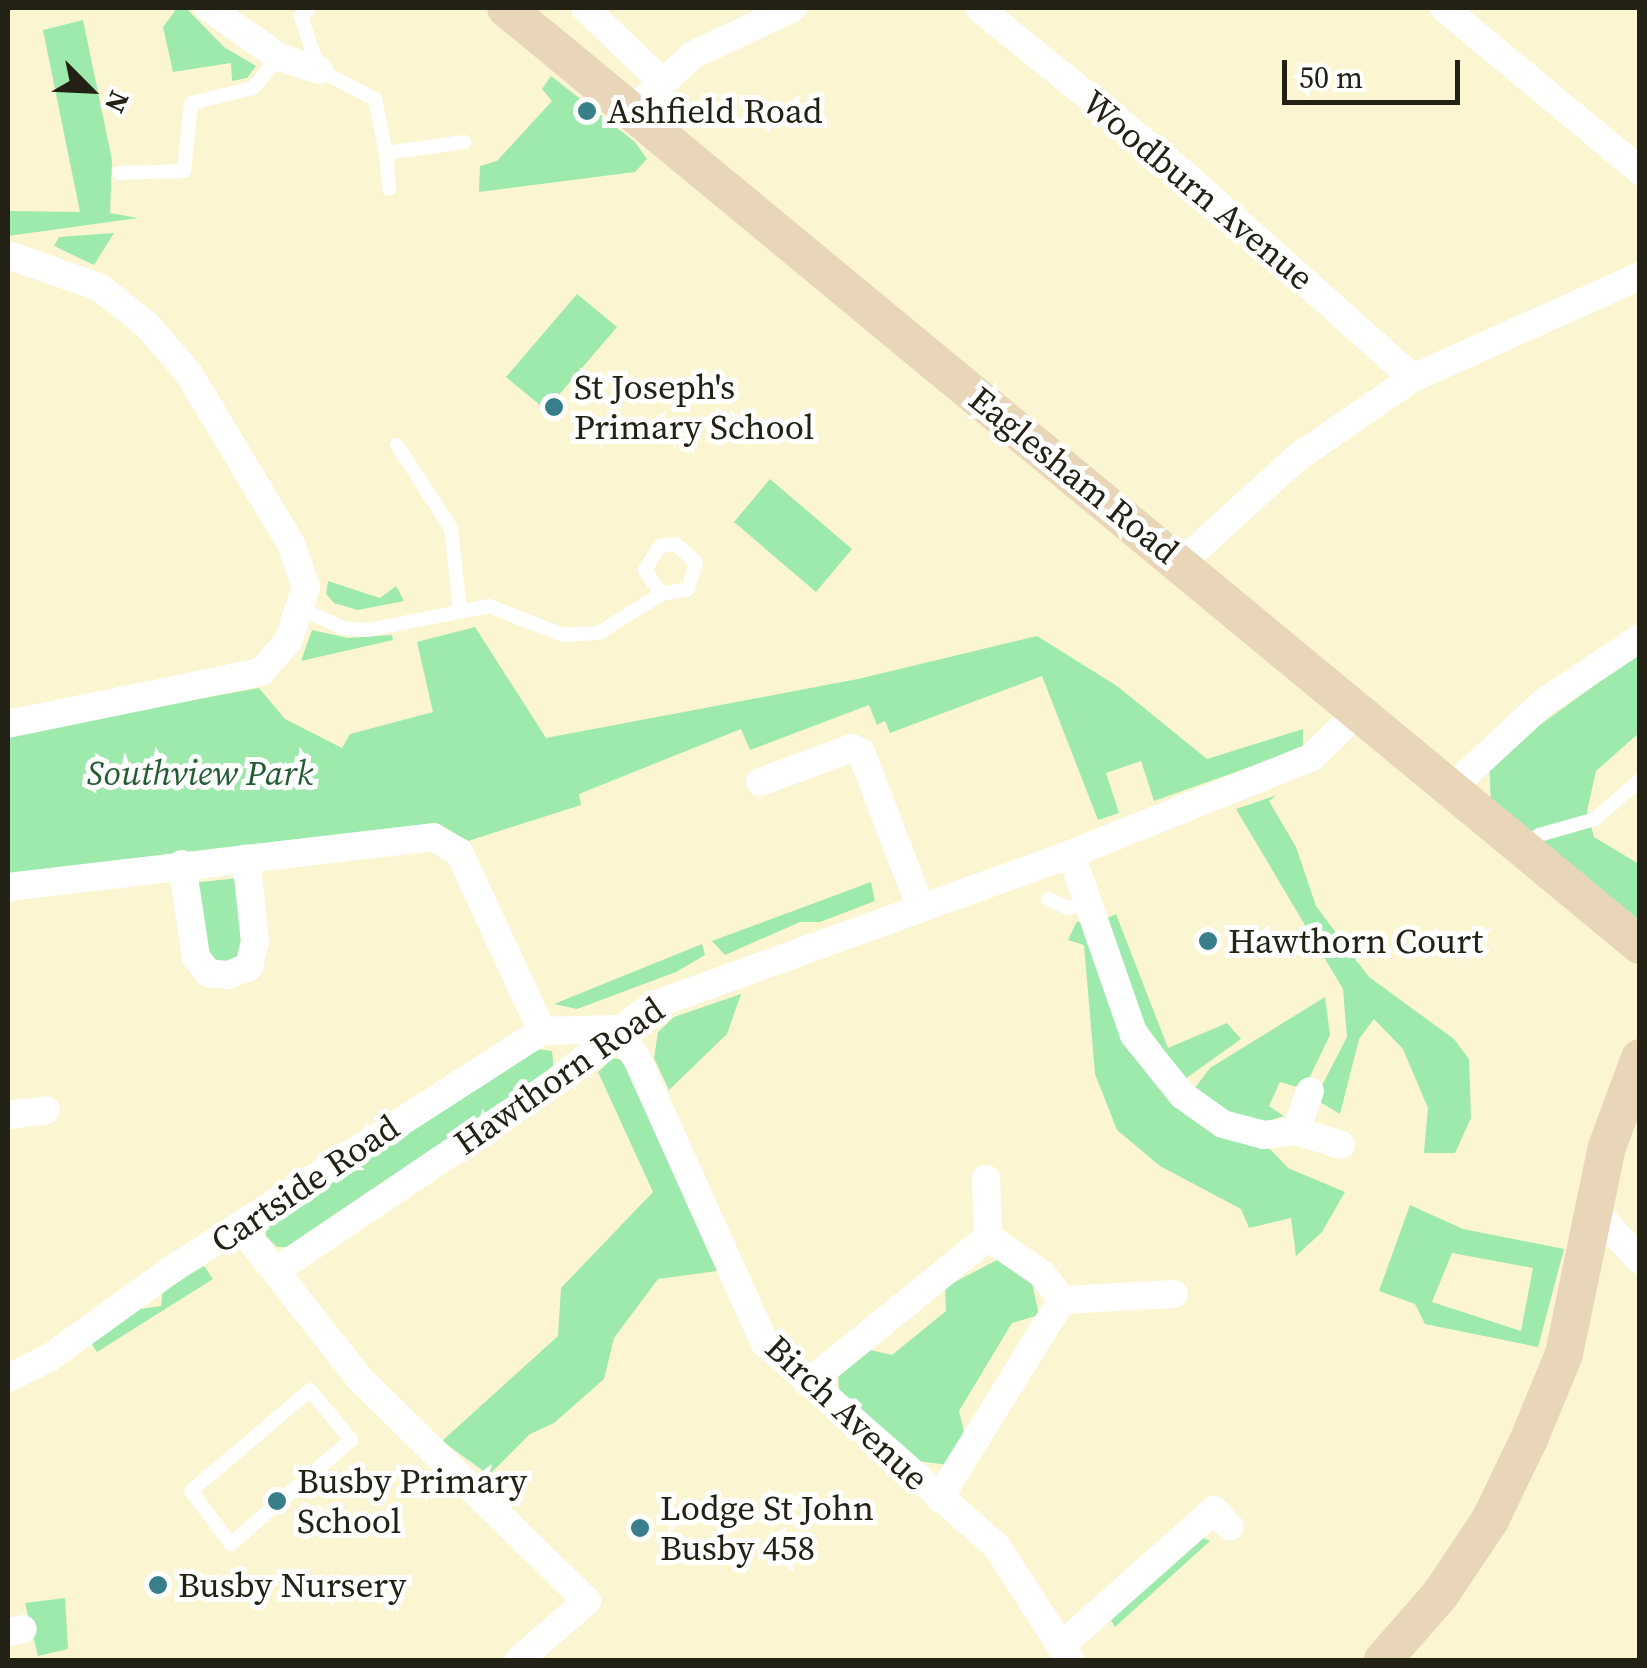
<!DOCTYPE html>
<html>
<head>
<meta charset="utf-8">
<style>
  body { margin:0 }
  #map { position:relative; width:1647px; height:1668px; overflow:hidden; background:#fcf5d2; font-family:"Source Serif 4",serif }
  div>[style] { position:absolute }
  .green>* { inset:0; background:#9deaac }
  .lane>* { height:14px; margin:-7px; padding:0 7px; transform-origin:7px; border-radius:7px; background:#fff }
  .street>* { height:28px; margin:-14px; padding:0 14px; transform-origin:14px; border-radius:14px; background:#fff }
  .secondary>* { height:38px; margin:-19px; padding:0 19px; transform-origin:19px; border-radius:19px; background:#e9d6b8 }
  .dots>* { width:28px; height:28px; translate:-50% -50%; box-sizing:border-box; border:5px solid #fff; border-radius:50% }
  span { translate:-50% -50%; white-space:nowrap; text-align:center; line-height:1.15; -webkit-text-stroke:10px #fff; paint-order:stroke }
  .poi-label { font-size:35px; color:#232114 }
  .left { translate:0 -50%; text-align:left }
  .street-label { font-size:35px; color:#232114 }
  .park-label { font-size:35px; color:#235b32; font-style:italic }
  .frame { position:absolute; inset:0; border:10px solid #232114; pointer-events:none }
  .north { position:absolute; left:40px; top:40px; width:100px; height:100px; -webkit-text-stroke:8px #fff; paint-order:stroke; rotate:114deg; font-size:28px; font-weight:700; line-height:40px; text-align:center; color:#232114 }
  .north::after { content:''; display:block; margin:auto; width:35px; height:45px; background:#232114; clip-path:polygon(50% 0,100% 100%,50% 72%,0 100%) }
  .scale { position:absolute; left:1282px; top:60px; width:178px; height:45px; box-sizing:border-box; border:5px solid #232114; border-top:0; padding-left:12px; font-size:30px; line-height:35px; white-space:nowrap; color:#232114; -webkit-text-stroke:8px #fff; paint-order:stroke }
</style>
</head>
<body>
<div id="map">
  <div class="green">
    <div style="clip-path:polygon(177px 8px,186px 8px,224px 47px,256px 66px,247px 78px,232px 81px,231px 63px,173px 72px,163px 27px)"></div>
    <div style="clip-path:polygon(83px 20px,112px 160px,110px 213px,138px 218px,8px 236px,8px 211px,80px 212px,43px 30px)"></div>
    <div style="clip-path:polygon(551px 76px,635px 142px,647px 159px,635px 172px,479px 192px,480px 166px,497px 161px,552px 101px,542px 89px)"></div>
    <div style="clip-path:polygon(114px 233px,94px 265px,54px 246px,59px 237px)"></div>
    <div style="clip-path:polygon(577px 294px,617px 327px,546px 410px,506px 377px)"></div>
    <div style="clip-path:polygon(770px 479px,852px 549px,816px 592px,734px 522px)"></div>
    <div style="clip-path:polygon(328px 581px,380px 598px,396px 586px,404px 601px,358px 610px,334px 603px,326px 594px)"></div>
    <div style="clip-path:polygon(475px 627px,546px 738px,858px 679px,1037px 636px,1117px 686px,1207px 759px,1303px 729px,1303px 748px,1154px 801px,1141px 761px,1106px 773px,1119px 813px,1098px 820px,1042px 676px,890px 733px,885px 721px,877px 725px,869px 705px,750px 750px,741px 729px,579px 794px,581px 805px,468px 841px,439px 824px,8px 875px,8px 734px,259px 688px,285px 719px,342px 748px,350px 734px,433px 712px,417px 642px)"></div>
    <div style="clip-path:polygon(312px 630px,348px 638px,392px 635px,393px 640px,301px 661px)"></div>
    <div style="clip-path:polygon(1639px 653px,1639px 733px,1596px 771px,1587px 811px,1594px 837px,1639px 864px,1639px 922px,1491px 803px,1489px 762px)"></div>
    <div style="clip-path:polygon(1277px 795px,1269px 801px,1296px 847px,1316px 906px,1369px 977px,1454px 1039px,1469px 1059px,1471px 1118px,1455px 1153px,1424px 1153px,1428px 1108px,1403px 1049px,1374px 1019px,1359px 1039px,1340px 1114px,1315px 1099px,1347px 1037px,1343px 989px,1236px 809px)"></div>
    <div style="clip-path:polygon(238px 878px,249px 944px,235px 968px,211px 960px,192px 883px)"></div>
    <div style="clip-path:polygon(871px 882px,875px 901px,820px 922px,800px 922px,725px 955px,712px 941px)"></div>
    <div style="clip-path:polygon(1116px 914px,1168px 1048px,1227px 1023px,1241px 1039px,1185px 1079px,1142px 1020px,1107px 918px)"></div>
    <div style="clip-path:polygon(1077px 921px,1094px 931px,1128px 1050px,1186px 1113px,1271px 1150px,1288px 1168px,1345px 1192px,1322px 1232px,1296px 1256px,1291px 1218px,1249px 1228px,1241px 1209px,1160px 1166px,1117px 1130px,1095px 1074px,1084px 945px,1068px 940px)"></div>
    <div style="clip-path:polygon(702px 944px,705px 955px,676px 972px,577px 1009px,554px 1004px)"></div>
    <div style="clip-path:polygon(741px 994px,727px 1034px,669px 1090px,654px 1058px,658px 1032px,674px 1017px)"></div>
    <div style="clip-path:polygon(1325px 997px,1330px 1035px,1304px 1089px,1280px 1082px,1269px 1106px,1284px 1116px,1264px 1122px,1220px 1113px,1194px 1089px,1210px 1068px)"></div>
    <div style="clip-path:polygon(536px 1049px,552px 1051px,554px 1071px,290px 1247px,277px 1247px,266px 1236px,266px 1227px,278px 1218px)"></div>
    <div style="clip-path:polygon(613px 1058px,627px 1061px,717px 1271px,658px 1279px,614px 1338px,604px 1379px,554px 1423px,530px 1434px,489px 1475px,442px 1441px,558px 1336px,561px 1288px,653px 1192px,598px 1072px)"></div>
    <div style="clip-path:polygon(evenodd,1410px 1205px,1463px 1229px,1564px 1249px,1538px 1347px,1425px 1324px,1415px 1304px,1379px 1291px,1410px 1205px,1452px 1253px,1533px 1268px,1521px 1331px,1432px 1302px,1452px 1253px)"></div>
    <div style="clip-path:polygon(999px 1259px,1031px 1279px,1039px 1315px,1012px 1323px,959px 1411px,966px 1439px,949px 1465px,917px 1461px,839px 1391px,838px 1370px,866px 1349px,892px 1355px,946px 1311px,945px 1287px)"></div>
    <div style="clip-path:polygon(204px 1266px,213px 1279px,97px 1352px,90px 1341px,134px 1310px,161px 1306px,163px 1288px)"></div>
    <div style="clip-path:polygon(1201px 1537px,1210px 1541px,1115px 1627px,1109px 1617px)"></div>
    <div style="clip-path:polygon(65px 1598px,68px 1649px,38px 1656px,25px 1603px)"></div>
  </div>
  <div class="lane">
    <div style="left:309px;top:8px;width:12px;rotate:132deg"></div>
    <div style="left:301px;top:17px;width:56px;rotate:71.2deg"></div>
    <div style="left:319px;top:70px;width:63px;rotate:27.4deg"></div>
    <div style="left:375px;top:99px;width:55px;rotate:78.5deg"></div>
    <div style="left:386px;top:153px;width:79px;rotate:-8deg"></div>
    <div style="left:386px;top:153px;width:36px;rotate:85deg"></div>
    <div style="left:119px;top:173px;width:65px;rotate:-1.8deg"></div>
    <div style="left:184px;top:171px;width:68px;rotate:-84.1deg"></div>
    <div style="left:191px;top:103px;width:64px;rotate:-13.6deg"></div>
    <div style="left:253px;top:88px;width:40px;rotate:-50deg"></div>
    <div style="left:397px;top:445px;width:99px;rotate:57deg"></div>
    <div style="left:451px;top:528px;width:81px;rotate:83.7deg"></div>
    <div style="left:302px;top:609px;width:45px;rotate:24.9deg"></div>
    <div style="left:343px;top:628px;width:24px;rotate:5deg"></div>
    <div style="left:367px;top:630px;width:124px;rotate:-11.1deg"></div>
    <div style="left:489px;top:606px;width:79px;rotate:21.4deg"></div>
    <div style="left:563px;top:635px;width:36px;rotate:-3deg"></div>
    <div style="left:599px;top:633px;width:73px;rotate:-32.2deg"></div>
    <div style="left:661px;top:594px;width:27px;rotate:-10deg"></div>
    <div style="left:688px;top:589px;width:28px;rotate:-73deg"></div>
    <div style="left:696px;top:562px;width:28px;rotate:-139deg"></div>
    <div style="left:675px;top:544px;width:15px;rotate:172deg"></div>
    <div style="left:660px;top:546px;width:28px;rotate:122deg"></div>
    <div style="left:645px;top:570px;width:29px;rotate:56deg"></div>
    <div style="left:1526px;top:847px;width:18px;rotate:-43deg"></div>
    <div style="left:1539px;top:835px;width:58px;rotate:-15.9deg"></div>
    <div style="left:1595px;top:819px;width:60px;rotate:-40.9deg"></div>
    <div style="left:1048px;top:899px;width:22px;rotate:24deg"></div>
    <div style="left:1068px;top:908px;width:22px;rotate:-13deg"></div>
    <div style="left:310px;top:1390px;width:65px;rotate:50.6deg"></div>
    <div style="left:351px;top:1440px;width:159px;rotate:139.1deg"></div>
    <div style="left:231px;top:1544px;width:66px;rotate:-127deg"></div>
    <div style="left:191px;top:1491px;width:156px;rotate:-40.3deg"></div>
  </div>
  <div class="street">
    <div style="left:209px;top:8px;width:85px;rotate:35deg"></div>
    <div style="left:279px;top:57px;width:42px;rotate:18deg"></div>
    <div style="left:585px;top:8px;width:104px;rotate:43.8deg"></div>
    <div style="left:979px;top:8px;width:264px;rotate:39deg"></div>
    <div style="left:1184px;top:174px;width:307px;rotate:41.7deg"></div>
    <div style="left:1444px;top:8px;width:255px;rotate:39.7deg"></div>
    <div style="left:630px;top:112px;width:85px;rotate:-42.1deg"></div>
    <div style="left:693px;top:55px;width:110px;rotate:-25.2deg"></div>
    <div style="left:8px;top:255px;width:96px;rotate:19.4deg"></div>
    <div style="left:99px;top:287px;width:63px;rotate:38.5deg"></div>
    <div style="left:148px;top:326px;width:63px;rotate:49.5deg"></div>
    <div style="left:189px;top:374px;width:198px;rotate:59deg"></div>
    <div style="left:291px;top:544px;width:46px;rotate:70.8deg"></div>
    <div style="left:306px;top:587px;width:57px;rotate:108.4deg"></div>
    <div style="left:288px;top:641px;width:41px;rotate:131.1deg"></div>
    <div style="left:261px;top:672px;width:258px;rotate:168.4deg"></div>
    <div style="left:1182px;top:562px;width:156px;rotate:-42.2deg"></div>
    <div style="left:1298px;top:457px;width:140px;rotate:-34.5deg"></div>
    <div style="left:1413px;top:378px;width:249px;rotate:-24.2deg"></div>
    <div style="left:760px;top:782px;width:98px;rotate:-20.3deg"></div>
    <div style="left:852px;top:748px;width:10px;rotate:24deg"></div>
    <div style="left:861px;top:752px;width:165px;rotate:69deg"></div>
    <div style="left:1448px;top:791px;width:131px;rotate:-42.8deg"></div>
    <div style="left:1544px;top:702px;width:115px;rotate:-33.7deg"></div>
    <div style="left:1071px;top:854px;width:192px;rotate:70.8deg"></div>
    <div style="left:1134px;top:1035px;width:77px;rotate:51.3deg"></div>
    <div style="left:1182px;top:1095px;width:50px;rotate:35.3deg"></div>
    <div style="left:1223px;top:1124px;width:42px;rotate:15deg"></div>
    <div style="left:1264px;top:1135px;width:32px;rotate:-7deg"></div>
    <div style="left:1296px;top:1131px;width:47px;rotate:17.3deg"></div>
    <div style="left:182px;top:864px;width:94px;rotate:81.4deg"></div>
    <div style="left:196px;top:957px;width:20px;rotate:53deg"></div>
    <div style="left:208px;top:973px;width:20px;rotate:6deg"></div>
    <div style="left:228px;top:975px;width:22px;rotate:-21deg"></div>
    <div style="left:249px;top:967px;width:26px;rotate:-77deg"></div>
    <div style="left:255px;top:942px;width:84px;rotate:-96.1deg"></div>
    <div style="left:8px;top:887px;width:428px;rotate:-6.7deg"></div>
    <div style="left:433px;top:837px;width:30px;rotate:30deg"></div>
    <div style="left:459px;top:852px;width:197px;rotate:65.1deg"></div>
    <div style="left:616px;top:1029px;width:37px;rotate:55deg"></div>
    <div style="left:637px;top:1059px;width:310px;rotate:65.8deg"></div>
    <div style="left:764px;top:1342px;width:310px;rotate:41.3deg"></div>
    <div style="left:997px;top:1547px;width:135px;rotate:57.1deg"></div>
    <div style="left:8px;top:1115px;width:38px;rotate:-7deg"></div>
    <div style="left:1296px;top:1131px;width:42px;rotate:-70.7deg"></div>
    <div style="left:986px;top:1179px;width:58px;rotate:88deg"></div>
    <div style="left:1592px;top:1208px;width:71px;rotate:47.3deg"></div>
    <div style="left:242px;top:1229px;width:192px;rotate:51.8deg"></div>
    <div style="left:361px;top:1380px;width:316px;rotate:44.4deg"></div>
    <div style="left:587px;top:1601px;width:90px;rotate:139.1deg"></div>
    <div style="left:277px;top:1270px;width:334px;rotate:-34deg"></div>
    <div style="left:554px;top:1083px;width:124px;rotate:-38.4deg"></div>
    <div style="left:651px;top:1006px;width:447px;rotate:-19.9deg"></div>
    <div style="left:1071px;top:854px;width:260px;rotate:-21.9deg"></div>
    <div style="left:1312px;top:757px;width:64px;rotate:-44.4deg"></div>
    <div style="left:1062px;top:1300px;width:112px;rotate:-3.1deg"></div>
    <div style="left:8px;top:1378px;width:46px;rotate:-26deg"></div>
    <div style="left:49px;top:1358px;width:150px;rotate:-35.8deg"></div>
    <div style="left:171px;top:1270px;width:441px;rotate:-32.8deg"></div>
    <div style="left:542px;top:1031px;width:74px;rotate:-1.5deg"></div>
    <div style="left:808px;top:1383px;width:232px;rotate:-39deg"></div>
    <div style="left:988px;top:1237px;width:65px;rotate:34.4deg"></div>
    <div style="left:1042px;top:1274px;width:33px;rotate:52deg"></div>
    <div style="left:1062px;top:1300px;width:233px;rotate:121.8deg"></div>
    <div style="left:8px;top:1632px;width:15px;rotate:-11deg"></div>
    <div style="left:1062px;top:1645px;width:203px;rotate:-41.6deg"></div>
    <div style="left:1214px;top:1510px;width:23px;rotate:47deg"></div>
  </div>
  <div class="secondary">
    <div style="left:506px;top:8px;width:1471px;rotate:39.57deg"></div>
    <div style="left:1383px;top:1660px;width:86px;rotate:-48.8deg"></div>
    <div style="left:1440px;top:1595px;width:90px;rotate:-56.3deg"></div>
    <div style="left:1490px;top:1520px;width:90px;rotate:-64.3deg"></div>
    <div style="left:1529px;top:1439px;width:92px;rotate:-67.6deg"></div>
    <div style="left:1564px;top:1354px;width:211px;rotate:-78.3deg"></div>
    <div style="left:1607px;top:1147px;width:95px;rotate:-69.7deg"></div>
  </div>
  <div class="dots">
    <div style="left:587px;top:111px;background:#387e8b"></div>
    <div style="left:554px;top:407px;background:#387e8b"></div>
    <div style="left:1208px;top:941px;background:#387e8b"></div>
    <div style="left:277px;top:1501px;background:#387e8b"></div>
    <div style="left:640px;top:1528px;background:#387e8b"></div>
    <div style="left:158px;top:1585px;background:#387e8b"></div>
  </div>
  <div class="poi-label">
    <span class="left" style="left:607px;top:111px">Ashfield Road</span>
    <span class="left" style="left:574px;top:407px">St Joseph's<br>Primary School</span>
    <span class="left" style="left:1228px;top:941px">Hawthorn Court</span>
    <span class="left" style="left:297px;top:1501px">Busby Primary<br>School</span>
    <span class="left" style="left:660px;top:1528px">Lodge St John<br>Busby 458</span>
    <span class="left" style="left:178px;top:1585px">Busby Nursery</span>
  </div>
  <div class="street-label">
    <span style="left:1198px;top:190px;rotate:40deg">Woodburn Avenue</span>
    <span style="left:1074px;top:475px;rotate:39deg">Eaglesham Road</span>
    <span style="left:559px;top:1076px;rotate:-35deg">Hawthorn Road</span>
    <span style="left:305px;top:1184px;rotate:-34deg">Cartside Road</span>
    <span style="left:847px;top:1413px;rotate:43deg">Birch Avenue</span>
  </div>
  <div class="park-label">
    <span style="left:200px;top:773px">Southview Park</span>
  </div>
  <div class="frame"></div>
  <div class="north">N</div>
  <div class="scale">50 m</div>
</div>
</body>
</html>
